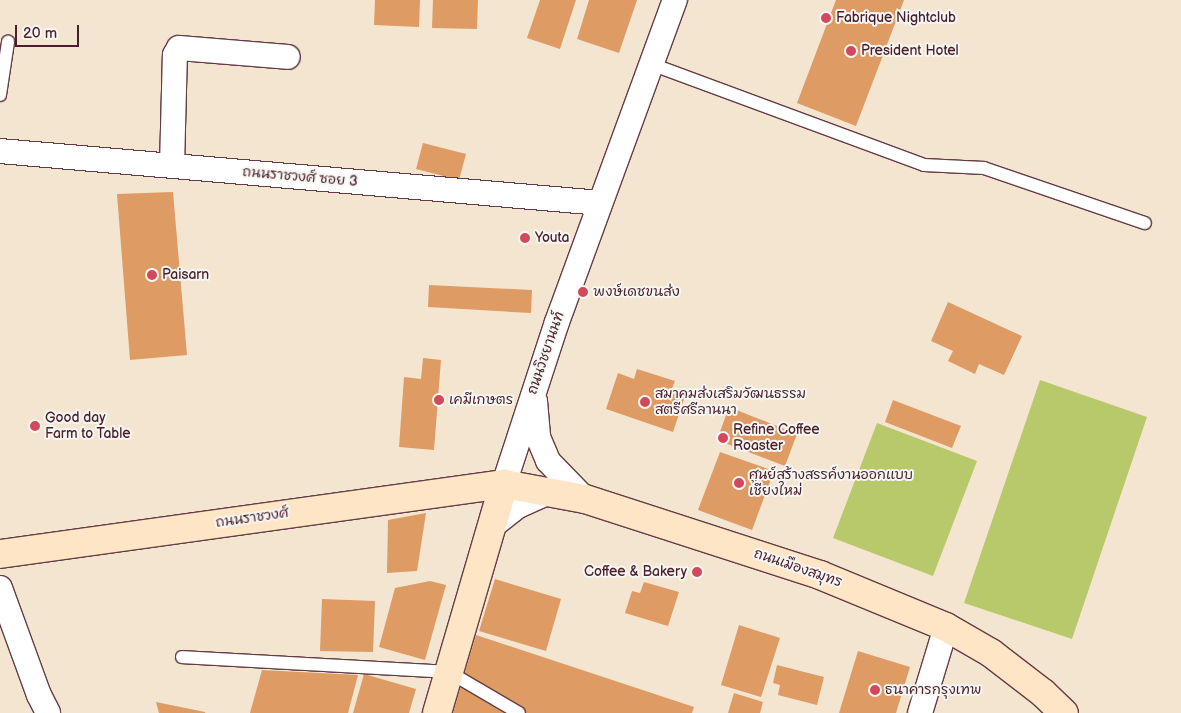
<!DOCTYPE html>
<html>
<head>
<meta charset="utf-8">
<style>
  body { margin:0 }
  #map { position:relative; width:1181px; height:713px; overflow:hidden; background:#f4e5d1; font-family:"Balsamiq Sans","Playpen Sans Thai",sans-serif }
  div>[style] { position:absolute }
  .green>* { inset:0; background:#b8c96b }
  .building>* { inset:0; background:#de9b64 }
  .roads { filter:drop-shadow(1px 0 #643d44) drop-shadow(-1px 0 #643d44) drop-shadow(0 1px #643d44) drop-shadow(0 -1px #643d44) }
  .lane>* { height:12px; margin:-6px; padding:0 6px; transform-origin:6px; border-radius:6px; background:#fff }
  .street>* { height:24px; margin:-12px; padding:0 12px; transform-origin:12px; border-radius:12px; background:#fff }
  .secondary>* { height:28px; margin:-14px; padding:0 14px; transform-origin:14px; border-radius:14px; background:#fde5c5 }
  .dots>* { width:14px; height:14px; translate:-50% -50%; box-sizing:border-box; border:2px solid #f6f6f2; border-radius:50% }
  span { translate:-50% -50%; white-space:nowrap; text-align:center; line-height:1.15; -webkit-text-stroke:4px #f6f6f2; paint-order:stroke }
  .poi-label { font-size:14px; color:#4a1f2b }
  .left { translate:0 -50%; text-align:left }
  .right { translate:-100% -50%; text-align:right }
  .street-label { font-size:14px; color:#4a1f2b }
  .scale { position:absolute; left:15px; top:25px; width:64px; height:22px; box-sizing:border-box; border:2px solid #4a1f2b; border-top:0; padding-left:6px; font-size:15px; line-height:18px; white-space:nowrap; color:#4a1f2b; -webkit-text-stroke:4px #f6f6f2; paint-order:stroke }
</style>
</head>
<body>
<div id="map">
  <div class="green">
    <div style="clip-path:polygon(1040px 380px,1147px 417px,1072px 639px,964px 603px)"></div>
    <div style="clip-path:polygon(877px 423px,977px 461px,933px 576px,833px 538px)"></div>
  </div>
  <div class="building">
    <div style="clip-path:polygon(375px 0,420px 0,419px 27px,374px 25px)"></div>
    <div style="clip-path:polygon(433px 0,478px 0,477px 29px,432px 28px)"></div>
    <div style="clip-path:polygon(540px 0,576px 0,560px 49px,527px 38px)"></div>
    <div style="clip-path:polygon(589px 0,637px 0,619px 53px,577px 39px)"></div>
    <div style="clip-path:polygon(836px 0,904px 0,856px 126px,797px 103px)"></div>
    <div style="clip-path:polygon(423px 143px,466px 154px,459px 180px,416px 169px)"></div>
    <div style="clip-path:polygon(173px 192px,187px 355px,130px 360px,117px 194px)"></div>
    <div style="clip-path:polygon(429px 285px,532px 290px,531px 313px,428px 307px)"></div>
    <div style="clip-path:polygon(948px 302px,1022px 336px,1004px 375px,979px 364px,975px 374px,948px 361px,953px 351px,931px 341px)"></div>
    <div style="clip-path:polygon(423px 358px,441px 360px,434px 450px,399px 447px,404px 377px,421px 379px)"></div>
    <div style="clip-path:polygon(637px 369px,675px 381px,671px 391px,685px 396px,673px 432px,606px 409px,618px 373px,634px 379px)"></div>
    <div style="clip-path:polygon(893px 400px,961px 426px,952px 448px,885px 422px)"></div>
    <div style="clip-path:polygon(729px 407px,797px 434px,785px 466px,717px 440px)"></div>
    <div style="clip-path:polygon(720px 452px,774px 471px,752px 530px,698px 510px)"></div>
    <div style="clip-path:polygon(426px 513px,417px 571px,387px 573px,388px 520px)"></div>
    <div style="clip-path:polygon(495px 579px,561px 599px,546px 651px,479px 631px)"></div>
    <div style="clip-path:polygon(430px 581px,446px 585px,425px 660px,379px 647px,395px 588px)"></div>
    <div style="clip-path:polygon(644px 582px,679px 592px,668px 626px,625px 613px,632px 591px,640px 593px)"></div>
    <div style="clip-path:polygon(322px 599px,375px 601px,373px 652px,320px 651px)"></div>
    <div style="clip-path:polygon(739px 625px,780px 638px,761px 697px,721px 685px)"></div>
    <div style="clip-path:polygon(476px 635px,694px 707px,692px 713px,453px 713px)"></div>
    <div style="clip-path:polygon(858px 651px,910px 667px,896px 713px,839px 713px)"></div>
    <div style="clip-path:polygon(777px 665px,824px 677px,817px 705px,778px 695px,780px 685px,773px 683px)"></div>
    <div style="clip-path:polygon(262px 670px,358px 675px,348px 713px,250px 713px)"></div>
    <div style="clip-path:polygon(364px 674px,416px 689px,409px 713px,353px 713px)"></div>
    <div style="clip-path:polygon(734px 693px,763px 702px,760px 713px,728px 713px)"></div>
    <div style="clip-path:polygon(156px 702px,205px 712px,205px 713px,159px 713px)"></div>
  </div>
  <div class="roads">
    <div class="lane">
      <div style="left:651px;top:64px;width:291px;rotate:20.3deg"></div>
      <div style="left:924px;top:165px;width:60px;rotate:2.9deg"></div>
      <div style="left:984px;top:168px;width:170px;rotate:18.9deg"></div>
      <div style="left:0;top:95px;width:54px;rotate:-81.4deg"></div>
      <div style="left:182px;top:657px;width:267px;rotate:3.2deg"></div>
      <div style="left:449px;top:672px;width:81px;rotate:30.4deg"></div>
    </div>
    <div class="street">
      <div style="left:0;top:151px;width:602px;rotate:4.95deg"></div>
      <div style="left:172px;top:166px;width:111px;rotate:-88.5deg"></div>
      <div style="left:175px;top:55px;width:8px;rotate:-60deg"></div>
      <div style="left:179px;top:48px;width:109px;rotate:4.7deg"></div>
      <div style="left:535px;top:401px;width:36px;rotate:85deg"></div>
      <div style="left:538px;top:437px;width:26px;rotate:67deg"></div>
      <div style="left:548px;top:461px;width:53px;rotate:45.8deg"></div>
      <div style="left:504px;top:484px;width:170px;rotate:-71.9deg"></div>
      <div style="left:557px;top:322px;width:343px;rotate:-69.9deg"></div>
      <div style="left:491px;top:527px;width:34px;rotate:-38deg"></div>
      <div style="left:518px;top:506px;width:36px;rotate:-24deg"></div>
      <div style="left:0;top:588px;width:114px;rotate:70deg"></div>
      <div style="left:39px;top:695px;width:20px;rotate:63deg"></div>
      <div style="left:920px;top:713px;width:90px;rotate:-73.2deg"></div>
    </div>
    <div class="secondary">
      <div style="left:0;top:554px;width:509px;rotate:-7.91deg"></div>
      <div style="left:504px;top:484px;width:82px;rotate:10.5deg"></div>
      <div style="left:585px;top:499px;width:247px;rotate:17.9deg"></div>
      <div style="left:820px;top:575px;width:136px;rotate:22.4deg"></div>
      <div style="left:946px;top:627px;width:52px;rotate:30deg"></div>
      <div style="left:991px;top:653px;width:66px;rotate:37.6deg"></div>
      <div style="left:1043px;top:693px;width:29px;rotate:44deg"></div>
      <div style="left:437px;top:713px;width:239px;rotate:-73.7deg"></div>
    </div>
  </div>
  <div class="dots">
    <div style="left:826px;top:18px;background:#d1495b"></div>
    <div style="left:851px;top:51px;background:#d1495b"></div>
    <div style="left:525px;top:238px;background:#d1495b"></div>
    <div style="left:152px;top:275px;background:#d1495b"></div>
    <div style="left:583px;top:292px;background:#d1495b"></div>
    <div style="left:439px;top:400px;background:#d1495b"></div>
    <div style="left:645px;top:402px;background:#d1495b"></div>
    <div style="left:35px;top:426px;background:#d1495b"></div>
    <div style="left:723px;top:438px;background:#d1495b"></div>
    <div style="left:739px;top:483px;background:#d1495b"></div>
    <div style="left:697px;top:572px;background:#d1495b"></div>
    <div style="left:875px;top:690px;background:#d1495b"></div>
  </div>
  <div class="poi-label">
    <span class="left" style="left:836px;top:18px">Fabrique Nightclub</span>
    <span class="left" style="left:861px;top:51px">President Hotel</span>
    <span class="left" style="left:535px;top:238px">Youta</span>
    <span class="left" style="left:162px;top:275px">Paisarn</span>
    <span class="left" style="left:593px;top:292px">พงษ์เดชขนส่ง</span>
    <span class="left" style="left:655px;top:402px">สมาคมส่งเสริมวัฒนธรรม<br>สตรีศรีลานนา</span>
    <span class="left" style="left:449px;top:400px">เคมีเกษตร</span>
    <span class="left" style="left:45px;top:426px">Good day<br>Farm to Table</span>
    <span class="left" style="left:733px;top:438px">Refine Coffee<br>Roaster</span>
    <span class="left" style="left:749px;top:483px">ศูนย์สร้างสรรค์งานออกแบบ<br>เชียงใหม่</span>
    <span class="right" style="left:687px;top:572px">Coffee &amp; Bakery</span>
    <span class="left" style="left:885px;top:690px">ธนาคารกรุงเทพ</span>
  </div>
  <div class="street-label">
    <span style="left:300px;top:177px;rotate:5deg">ถนนราชวงศ์ ซอย 3</span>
    <span style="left:546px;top:353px;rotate:-71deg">ถนนวิชยานนท์</span>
    <span style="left:252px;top:518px;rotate:-8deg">ถนนราชวงศ์</span>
    <span style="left:798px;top:568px;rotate:19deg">ถนนเมืองสมุทร</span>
  </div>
  <div class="scale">20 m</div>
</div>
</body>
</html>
